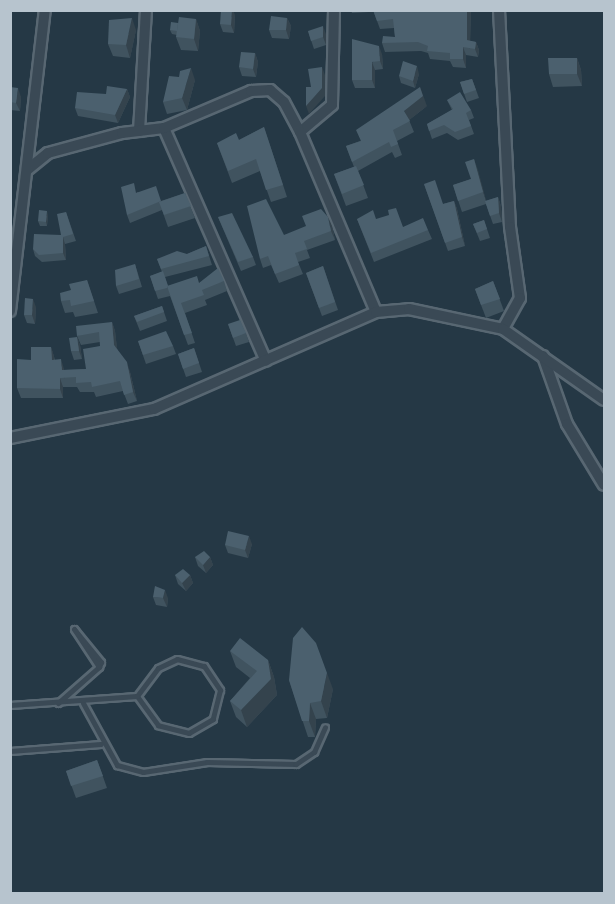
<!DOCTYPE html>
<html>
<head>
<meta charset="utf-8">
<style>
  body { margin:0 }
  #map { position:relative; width:615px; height:904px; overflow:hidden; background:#253845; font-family:"Alegreya Sans",sans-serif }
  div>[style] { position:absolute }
  .roads { filter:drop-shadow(2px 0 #586772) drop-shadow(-2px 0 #586772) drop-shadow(0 2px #586772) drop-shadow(0 -2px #586772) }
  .service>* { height:5px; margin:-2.5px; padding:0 2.5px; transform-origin:2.5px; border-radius:2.5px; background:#3a4955 }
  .minor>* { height:10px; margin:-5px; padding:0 5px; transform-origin:5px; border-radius:5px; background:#3a4955 }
  .wall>* { inset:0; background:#40535f }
  .shaded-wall>* { inset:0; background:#34434d }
  .building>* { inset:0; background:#4b606e }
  span { translate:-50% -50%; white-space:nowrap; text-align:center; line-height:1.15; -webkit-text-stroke:5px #1e2e3a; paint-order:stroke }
  .frame { position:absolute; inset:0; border:12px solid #b7c4ce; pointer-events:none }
</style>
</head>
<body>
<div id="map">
  <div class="roads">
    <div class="service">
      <div style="left:74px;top:629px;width:43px;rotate:50.7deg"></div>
      <div style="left:101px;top:662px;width:5px;rotate:112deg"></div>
      <div style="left:177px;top:659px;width:28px;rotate:15deg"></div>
      <div style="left:204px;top:666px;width:29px;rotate:56deg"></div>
      <div style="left:220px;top:690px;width:30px;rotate:104deg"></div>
      <div style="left:213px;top:719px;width:28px;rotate:150deg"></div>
      <div style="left:189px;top:733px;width:32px;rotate:-166deg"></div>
      <div style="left:158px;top:725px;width:36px;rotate:-126deg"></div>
      <div style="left:137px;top:696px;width:35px;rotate:-53deg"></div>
      <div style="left:158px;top:668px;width:21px;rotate:-25deg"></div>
      <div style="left:58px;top:703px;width:55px;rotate:-41.3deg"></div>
      <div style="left:99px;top:667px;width:45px;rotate:-123.3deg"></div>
      <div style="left:83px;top:703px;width:71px;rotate:61.3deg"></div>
      <div style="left:117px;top:765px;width:27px;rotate:15deg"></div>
      <div style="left:143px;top:772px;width:65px;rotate:-8.9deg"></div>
      <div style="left:207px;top:762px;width:89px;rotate:1.3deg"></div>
      <div style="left:296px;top:764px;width:22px;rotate:-34deg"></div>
      <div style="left:314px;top:752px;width:27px;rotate:-66deg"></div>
      <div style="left:10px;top:705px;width:127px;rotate:-4.1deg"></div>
      <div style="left:10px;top:751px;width:91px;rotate:-4.4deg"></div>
    </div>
    <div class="minor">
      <div style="left:499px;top:10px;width:217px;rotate:87.1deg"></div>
      <div style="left:510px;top:227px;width:72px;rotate:82deg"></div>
      <div style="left:520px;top:298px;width:35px;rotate:119deg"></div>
      <div style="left:164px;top:128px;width:254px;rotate:66.4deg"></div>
      <div style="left:139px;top:131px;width:121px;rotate:-86.7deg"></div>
      <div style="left:300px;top:132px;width:42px;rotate:-40.2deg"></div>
      <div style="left:332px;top:105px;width:95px;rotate:-88.8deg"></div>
      <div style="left:27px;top:170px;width:27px;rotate:-39deg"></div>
      <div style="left:48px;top:153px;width:77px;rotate:-15.1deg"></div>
      <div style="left:122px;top:133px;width:42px;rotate:-6.8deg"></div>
      <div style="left:164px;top:128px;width:95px;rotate:-23deg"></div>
      <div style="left:251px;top:91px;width:19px;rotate:-3deg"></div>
      <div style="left:270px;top:90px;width:18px;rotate:41deg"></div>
      <div style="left:284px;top:102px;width:34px;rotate:62deg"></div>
      <div style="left:300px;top:132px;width:195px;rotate:67.1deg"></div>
      <div style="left:10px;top:311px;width:303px;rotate:-83.4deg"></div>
      <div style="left:543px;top:356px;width:72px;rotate:70.6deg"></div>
      <div style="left:567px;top:424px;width:71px;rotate:58.8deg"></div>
      <div style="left:10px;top:438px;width:147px;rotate:-11.4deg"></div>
      <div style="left:154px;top:409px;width:242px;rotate:-23.6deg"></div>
      <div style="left:376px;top:312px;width:33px;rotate:-5deg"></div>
      <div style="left:409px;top:309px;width:96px;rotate:12deg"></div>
      <div style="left:503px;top:329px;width:123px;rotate:35.1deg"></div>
    </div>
  </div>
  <div class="wall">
    <div style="clip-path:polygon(351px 10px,369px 10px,369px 12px,352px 13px)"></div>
    <div style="clip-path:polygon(373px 10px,471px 10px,470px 41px,476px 42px,479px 50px,478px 57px,466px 55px,466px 68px,453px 67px,450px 61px,430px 59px,428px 53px,421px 51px,385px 52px,382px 43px,395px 37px,394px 28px,380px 29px)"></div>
    <div style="clip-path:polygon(235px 15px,234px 33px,223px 32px,220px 24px)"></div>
    <div style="clip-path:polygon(287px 18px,291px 26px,289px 39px,272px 38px,269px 30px)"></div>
    <div style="clip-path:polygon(196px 19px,200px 31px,198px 51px,181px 50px,176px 37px,177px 35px,172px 34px,170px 30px,178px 23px)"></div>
    <div style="clip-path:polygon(136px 30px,130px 58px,113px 56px,108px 44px)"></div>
    <div style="clip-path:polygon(308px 31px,326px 34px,326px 45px,314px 49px)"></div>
    <div style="clip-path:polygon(255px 53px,258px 62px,256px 77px,242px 76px,239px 67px)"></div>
    <div style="clip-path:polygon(382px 54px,383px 69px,375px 70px,375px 88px,355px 88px,352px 80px)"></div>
    <div style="clip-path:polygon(577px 58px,581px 70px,582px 86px,553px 87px,549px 74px)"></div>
    <div style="clip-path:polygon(419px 74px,415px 88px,401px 83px,399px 76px)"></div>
    <div style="clip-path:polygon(472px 79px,479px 98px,467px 102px,460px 82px)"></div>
    <div style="clip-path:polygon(195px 80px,187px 110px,167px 114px,163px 102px)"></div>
    <div style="clip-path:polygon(10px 87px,21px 97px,20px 111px,10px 110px)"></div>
    <div style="clip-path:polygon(127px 89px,130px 97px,118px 123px,78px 116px,75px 108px,106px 94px)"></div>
    <div style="clip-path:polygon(447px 100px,471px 110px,474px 118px,469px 120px,474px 134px,458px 140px,447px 133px,432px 139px,427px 124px,452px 110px)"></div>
    <div style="clip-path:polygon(427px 106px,409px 120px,414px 132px,397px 141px,402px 155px,395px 158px,392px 152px,358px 171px,368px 198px,346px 206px,334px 174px,354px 167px,346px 146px,360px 141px)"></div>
    <div style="clip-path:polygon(264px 127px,287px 197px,271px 202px,260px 171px,232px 183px,217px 143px,239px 140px)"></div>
    <div style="clip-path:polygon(474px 159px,486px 201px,498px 197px,501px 206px,502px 222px,493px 224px,486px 204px,462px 212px,453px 185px,471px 179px)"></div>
    <div style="clip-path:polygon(424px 184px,443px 204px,454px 201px,457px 209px,465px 246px,448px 251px)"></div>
    <div style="clip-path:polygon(137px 192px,161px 201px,185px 193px,195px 218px,168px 227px,162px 210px,130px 223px,127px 215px)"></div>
    <div style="clip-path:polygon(66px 212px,76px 241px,65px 244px,66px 260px,42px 262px,35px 256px,33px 249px,61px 235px)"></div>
    <div style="clip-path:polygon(48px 215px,47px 226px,40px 226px,38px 221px)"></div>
    <div style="clip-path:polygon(218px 217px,253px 257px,256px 265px,241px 271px)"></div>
    <div style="clip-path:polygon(357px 219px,376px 219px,403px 227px,428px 230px,432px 239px,374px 262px)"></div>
    <div style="clip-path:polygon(484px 220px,490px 238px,480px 241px,473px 224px)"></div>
    <div style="clip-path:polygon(332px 226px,335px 240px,307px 250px,310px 258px,298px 262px,303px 274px,279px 283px,271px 265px,263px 268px,260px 259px,284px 235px)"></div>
    <div style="clip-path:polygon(206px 246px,212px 265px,165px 277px,168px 286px,199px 283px,224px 281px,227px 291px,205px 300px,207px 305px,185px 313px,195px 343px,188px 345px,170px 296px,158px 299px,150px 276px,162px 272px,157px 259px,187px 254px)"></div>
    <div style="clip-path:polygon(135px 264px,142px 287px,119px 294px,116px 286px)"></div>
    <div style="clip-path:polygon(323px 266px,338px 310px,322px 316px,306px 273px)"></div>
    <div style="clip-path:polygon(87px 280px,98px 313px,75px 317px,73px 312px,65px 313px,61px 301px,71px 290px)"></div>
    <div style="clip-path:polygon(493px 281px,504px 311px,486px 318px,475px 289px)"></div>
    <div style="clip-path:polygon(162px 306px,167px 321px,140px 331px,134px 316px)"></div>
    <div style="clip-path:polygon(36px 307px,35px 324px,27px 323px,24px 315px)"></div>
    <div style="clip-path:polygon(112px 322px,115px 331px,117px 349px,130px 372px,137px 401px,128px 404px,123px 391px,96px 397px,94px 392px,80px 392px,77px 387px,63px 387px,63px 398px,21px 398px,17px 388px,31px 360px,51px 347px,55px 360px,64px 369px,64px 370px,86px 369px,100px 346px,100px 342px,81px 345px,77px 336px)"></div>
    <div style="clip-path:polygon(228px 324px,246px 333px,249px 342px,236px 346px)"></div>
    <div style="clip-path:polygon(77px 337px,80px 345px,82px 359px,74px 360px,71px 351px)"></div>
    <div style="clip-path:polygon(138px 341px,173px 346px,176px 354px,146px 364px)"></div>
    <div style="clip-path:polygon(194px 348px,202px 372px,186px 377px,178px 354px)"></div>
    <div style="clip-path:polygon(252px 544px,248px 558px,228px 553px,225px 545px)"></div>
    <div style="clip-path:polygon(195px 557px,210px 557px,213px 565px,206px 573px,198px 566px)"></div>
    <div style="clip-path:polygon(175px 575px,190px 575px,193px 583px,186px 591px,178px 584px)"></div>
    <div style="clip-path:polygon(153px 597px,168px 598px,167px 607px,156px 605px)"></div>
    <div style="clip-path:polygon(230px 651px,268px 660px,274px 677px,277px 695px,247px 727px,236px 717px,230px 701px,250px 678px,236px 667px)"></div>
    <div style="clip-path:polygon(289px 680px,333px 689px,327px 718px,316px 719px,315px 737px,308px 737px)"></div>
    <div style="clip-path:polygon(97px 760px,107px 788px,76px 798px,66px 771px)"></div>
  </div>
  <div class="shaded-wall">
    <div style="clip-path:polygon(232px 10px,233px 10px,235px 15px,234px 33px,231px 25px)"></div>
    <div style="clip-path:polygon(467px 10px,471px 10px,470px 49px,467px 40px)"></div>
    <div style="clip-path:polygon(132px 18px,136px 30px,130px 58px,126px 45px)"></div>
    <div style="clip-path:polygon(287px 18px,291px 26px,289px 39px,286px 30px)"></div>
    <div style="clip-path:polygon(196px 19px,200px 31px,198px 51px,194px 39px)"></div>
    <div style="clip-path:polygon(323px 26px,326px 34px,326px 45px,323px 37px)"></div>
    <div style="clip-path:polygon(476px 42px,479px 50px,478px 57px,475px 49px)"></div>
    <div style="clip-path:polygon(379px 46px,382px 54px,383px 69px,380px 61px)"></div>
    <div style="clip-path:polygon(463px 47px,466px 55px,466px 68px,463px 59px)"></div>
    <div style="clip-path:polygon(255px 53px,258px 62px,256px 77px,253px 69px)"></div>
    <div style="clip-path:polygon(577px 58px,581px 70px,582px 86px,577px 74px)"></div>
    <div style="clip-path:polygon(372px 62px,375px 70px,375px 88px,372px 80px)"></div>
    <div style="clip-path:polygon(417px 66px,419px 74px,415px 88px,413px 81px)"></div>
    <div style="clip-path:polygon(322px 67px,325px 75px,325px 96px,309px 114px,306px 106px)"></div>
    <div style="clip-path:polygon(191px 68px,195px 80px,187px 110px,182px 98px)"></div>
    <div style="clip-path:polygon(420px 87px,427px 106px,408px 121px,404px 111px)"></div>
    <div style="clip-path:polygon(18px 88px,21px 97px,20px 111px,16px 103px)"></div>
    <div style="clip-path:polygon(127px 89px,130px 97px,118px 123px,115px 115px)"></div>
    <div style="clip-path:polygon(474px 159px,478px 170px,487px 204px,483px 192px)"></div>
    <div style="clip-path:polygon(498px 197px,501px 206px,502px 222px,499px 213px)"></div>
    <div style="clip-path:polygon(454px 201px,457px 209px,465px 246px,462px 237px)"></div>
    <div style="clip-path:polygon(47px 211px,48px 215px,47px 226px,46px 222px)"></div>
    <div style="clip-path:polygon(328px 217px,332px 226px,335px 240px,331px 231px)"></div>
    <div style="clip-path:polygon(63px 237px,65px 244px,66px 260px,63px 253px)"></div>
    <div style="clip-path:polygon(33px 299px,36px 307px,35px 324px,32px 315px)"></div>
    <div style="clip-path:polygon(112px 322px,115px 331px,118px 355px,114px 345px)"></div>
    <div style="clip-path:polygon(77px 337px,80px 345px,82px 359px,79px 351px)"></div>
    <div style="clip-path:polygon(51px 347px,54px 356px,55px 369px,52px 360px)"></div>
    <div style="clip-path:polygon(61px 359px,64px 369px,65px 379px,62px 370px)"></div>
    <div style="clip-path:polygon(127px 362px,130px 372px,137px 401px,133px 392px)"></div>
    <div style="clip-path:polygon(60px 378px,63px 387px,63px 398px,60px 389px)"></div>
    <div style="clip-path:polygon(249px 536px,252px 544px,248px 558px,245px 550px)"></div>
    <div style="clip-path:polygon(210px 557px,213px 565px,206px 573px,203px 565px)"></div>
    <div style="clip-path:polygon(190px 575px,193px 583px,186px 591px,182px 583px)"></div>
    <div style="clip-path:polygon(165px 590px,168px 598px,167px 607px,163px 598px)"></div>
    <div style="clip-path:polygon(268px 660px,274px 677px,277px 695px,247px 727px,241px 710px)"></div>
    <div style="clip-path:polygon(327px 673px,333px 689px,327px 718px,321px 701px)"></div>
    <div style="clip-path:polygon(310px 703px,316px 719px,315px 737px,309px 721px)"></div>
  </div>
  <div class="building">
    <div style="clip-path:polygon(221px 10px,232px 10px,231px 25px,220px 24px)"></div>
    <div style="clip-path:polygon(373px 10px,467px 10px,467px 40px,476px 42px,475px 49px,463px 47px,463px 59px,450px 59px,450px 53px,427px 51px,428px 46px,418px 42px,382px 43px,383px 36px,395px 37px,393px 19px,377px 21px)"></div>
    <div style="clip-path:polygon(271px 16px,287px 18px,286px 30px,269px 30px)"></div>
    <div style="clip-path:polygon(179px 17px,196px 19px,194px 39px,176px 37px)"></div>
    <div style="clip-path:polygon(132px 18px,126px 45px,108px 44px,109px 20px)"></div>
    <div style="clip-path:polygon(171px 22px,178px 23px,177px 31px,170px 30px)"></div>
    <div style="clip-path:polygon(323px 26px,323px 37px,311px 41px,308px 31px)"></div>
    <div style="clip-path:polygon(352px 39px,379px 46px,380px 61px,372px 62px,372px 80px,352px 80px)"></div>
    <div style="clip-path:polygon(241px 52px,255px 53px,253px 69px,239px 67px)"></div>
    <div style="clip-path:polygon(548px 58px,577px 58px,577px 74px,549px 74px)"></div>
    <div style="clip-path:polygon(403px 61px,417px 66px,413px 81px,399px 76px)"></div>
    <div style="clip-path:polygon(322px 67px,322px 88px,306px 106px,306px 87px,311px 87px,308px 69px)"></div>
    <div style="clip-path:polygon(191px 68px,182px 98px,163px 102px,169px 76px,179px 77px,180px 71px)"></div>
    <div style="clip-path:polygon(472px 79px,476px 90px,464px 94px,460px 82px)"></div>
    <div style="clip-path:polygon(107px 86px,127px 89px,115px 115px,75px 108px,77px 92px,106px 94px)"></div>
    <div style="clip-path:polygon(10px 87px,18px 88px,16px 103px,10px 102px)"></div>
    <div style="clip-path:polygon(420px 87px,423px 96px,404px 111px,410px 121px,393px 130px,398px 144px,391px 147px,389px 142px,352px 162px,346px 146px,361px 141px,356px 130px)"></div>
    <div style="clip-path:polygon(460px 92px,471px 110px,466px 113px,471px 126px,455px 132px,444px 125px,429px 131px,427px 124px,453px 109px,447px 100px)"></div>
    <div style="clip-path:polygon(264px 127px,283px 185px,266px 190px,256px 159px,228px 171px,217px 143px,236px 133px,239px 140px)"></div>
    <div style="clip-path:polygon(474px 159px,483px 192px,458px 201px,453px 185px,471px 179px,465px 162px)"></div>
    <div style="clip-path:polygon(356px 166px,364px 185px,342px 194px,334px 174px)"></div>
    <div style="clip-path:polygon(435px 180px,443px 204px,454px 201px,462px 237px,445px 243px,424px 184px)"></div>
    <div style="clip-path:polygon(134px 183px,136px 193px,156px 186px,161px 201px,127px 215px,121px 187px)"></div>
    <div style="clip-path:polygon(185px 193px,191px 206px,164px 215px,159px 202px)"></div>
    <div style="clip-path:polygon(498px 197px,499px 213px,490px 216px,485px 201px)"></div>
    <div style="clip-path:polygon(266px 199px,284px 235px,306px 226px,302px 216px,321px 209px,328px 217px,331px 231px,304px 241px,307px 249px,295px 253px,299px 265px,275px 274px,268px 256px,260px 259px,247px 206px)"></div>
    <div style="clip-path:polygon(396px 208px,403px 227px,423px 218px,428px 230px,371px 253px,357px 219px,373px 210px,376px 219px,389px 215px,388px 210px)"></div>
    <div style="clip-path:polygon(39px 210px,47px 211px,46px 222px,38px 221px)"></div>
    <div style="clip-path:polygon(66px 212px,73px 234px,63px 237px,63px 253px,39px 255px,33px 249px,34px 234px,61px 235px,57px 214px)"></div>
    <div style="clip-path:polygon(232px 213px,253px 257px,238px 262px,218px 217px)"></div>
    <div style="clip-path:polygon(484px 220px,487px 229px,477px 233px,473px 224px)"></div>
    <div style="clip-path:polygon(206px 246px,209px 256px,161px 269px,157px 259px,177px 251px,187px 254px)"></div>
    <div style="clip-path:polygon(135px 264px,139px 279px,116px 286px,115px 270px)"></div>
    <div style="clip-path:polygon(323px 266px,335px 302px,319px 308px,306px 273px)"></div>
    <div style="clip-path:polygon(218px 268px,224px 281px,202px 290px,204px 295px,181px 303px,192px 333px,184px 335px,167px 286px,197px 276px,199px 283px)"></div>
    <div style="clip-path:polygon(163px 271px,168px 286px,167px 286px,167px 288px,155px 291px,150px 276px)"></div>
    <div style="clip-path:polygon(87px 280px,94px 301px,71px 306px,70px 300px,61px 301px,60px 293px,71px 290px,69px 284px)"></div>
    <div style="clip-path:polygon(493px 281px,500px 299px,481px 305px,475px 289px)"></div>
    <div style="clip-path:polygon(25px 298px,33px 299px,32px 315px,24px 315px)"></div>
    <div style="clip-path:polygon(162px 306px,164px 312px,137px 322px,134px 316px)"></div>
    <div style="clip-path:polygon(240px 320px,246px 333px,233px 338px,228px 324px)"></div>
    <div style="clip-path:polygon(112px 322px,114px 345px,127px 362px,133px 392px,124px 395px,120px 381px,92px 387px,91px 382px,76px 383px,76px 377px,60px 378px,60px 389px,17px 388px,17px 359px,31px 360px,31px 347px,51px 347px,52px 360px,61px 359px,62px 370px,86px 369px,83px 349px,100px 346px,99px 332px,77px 336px,76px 326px)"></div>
    <div style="clip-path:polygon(166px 331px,173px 346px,143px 355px,138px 341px)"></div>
    <div style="clip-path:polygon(77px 337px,79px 351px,71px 351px,69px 338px)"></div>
    <div style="clip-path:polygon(194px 348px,199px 363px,183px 369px,178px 354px)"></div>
    <div style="clip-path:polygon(228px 531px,249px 536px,245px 550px,225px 545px)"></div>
    <div style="clip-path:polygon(204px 551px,210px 557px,203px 565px,195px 557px)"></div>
    <div style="clip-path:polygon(183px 569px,190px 575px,182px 583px,175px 575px)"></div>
    <div style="clip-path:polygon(155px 586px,165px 590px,163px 598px,153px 597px)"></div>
    <div style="clip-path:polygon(302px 627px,316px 643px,327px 673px,321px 701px,310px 703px,309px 721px,302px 721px,289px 680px,293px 638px)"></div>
    <div style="clip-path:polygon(240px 638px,268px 660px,271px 679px,241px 710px,230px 701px,257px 671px,230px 651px)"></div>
    <div style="clip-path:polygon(97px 760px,103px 776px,71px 786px,66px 771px)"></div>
  </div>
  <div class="frame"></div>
</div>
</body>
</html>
